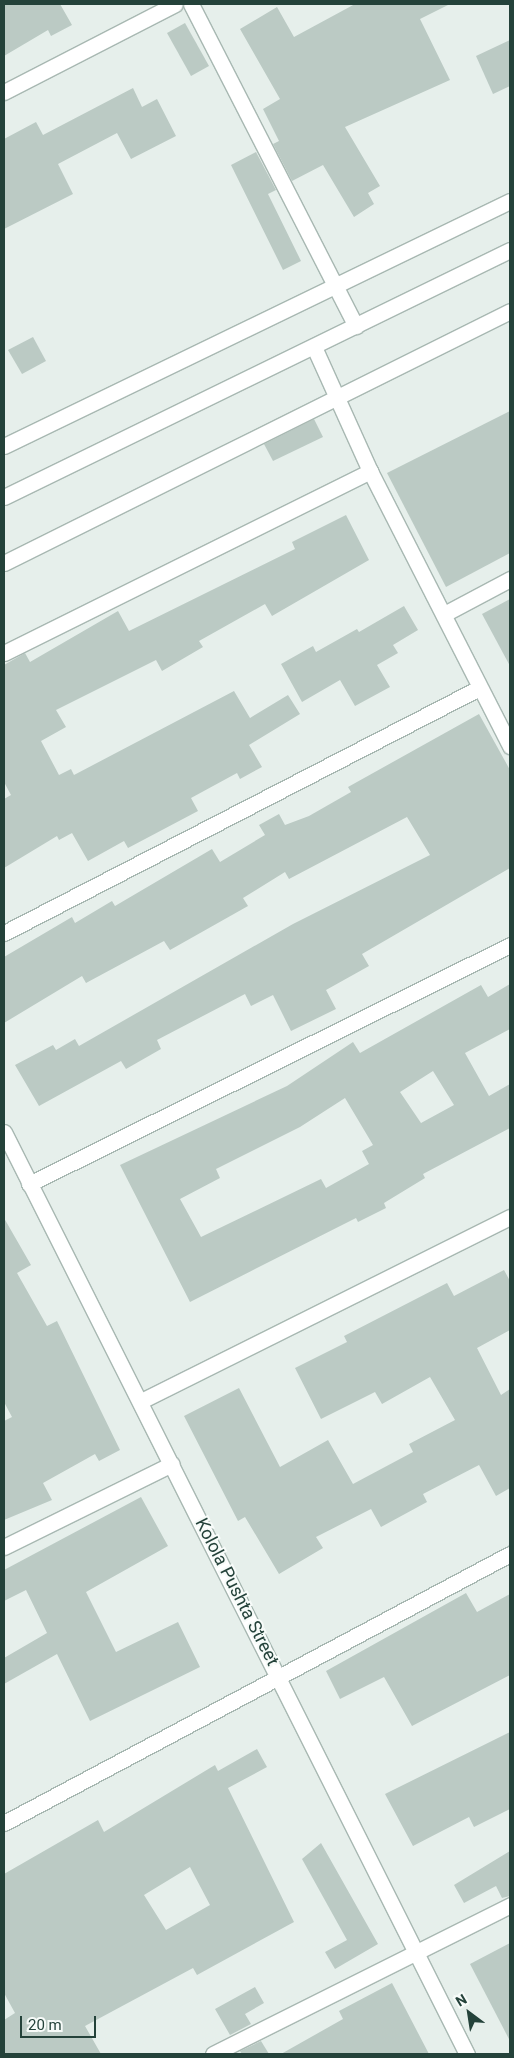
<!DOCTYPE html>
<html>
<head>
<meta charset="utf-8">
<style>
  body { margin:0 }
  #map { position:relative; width:514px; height:2058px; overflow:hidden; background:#e6efeb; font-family:Roboto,sans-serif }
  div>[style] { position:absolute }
  .building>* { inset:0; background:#bbcac4 }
  .roads { filter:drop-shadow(1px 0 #a8b8b2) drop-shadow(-1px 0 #a8b8b2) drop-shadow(0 1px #a8b8b2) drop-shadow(0 -1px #a8b8b2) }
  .minor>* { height:15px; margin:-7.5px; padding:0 7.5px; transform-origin:7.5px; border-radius:7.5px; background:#fff }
  .secondary>* { height:15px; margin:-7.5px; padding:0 7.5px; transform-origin:7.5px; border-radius:7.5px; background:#fff }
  span { translate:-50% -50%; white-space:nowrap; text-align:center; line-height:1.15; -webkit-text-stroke:4px #f7fbf9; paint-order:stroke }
  .street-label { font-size:18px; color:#24423a }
  .frame { position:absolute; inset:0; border:5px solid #24423a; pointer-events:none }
  .north { position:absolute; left:444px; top:1988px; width:50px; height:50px; -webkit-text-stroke:4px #f7fbf9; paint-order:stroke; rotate:329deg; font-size:14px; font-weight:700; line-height:20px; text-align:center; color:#24423a }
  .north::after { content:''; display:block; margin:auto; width:18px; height:22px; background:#24423a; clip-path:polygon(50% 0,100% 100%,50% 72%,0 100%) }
  .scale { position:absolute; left:20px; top:2016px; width:76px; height:22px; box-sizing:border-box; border:2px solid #24423a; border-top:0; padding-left:6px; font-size:15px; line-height:18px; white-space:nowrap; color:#24423a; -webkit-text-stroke:4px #f7fbf9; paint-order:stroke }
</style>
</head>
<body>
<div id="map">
  <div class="building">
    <div style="clip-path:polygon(4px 4px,60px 4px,72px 25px,51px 36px,48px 30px,4px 56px)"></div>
    <div style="clip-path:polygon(355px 4px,450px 4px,420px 19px,450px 80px,345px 127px,380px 186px,368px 193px,374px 204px,354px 217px,323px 165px,292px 181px,273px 144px,279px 141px,263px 109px,280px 99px,240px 29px,277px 7px,294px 37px)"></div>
    <div style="clip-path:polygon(185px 23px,209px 66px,191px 76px,167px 33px)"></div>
    <div style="clip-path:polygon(510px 40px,510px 86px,493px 94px,476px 56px)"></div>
    <div style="clip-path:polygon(133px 88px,142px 107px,157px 99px,176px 136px,131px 159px,117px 133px,58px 164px,73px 194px,4px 229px,4px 139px,36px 122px,43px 135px)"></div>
    <div style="clip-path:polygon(256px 152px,276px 190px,268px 194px,301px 261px,283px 270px,231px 165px)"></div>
    <div style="clip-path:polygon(33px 337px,46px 361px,22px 374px,8px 350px)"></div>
    <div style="clip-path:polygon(510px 411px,510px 553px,446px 587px,387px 473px)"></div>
    <div style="clip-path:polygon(314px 419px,323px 437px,273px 461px,264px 444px)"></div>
    <div style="clip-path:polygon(346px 515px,369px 560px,272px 616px,265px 604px,199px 641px,203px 647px,162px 671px,156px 660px,56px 710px,66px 727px,41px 741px,59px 775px,71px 769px,74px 775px,234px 691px,250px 718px,288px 695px,300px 714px,249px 745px,262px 767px,240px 779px,237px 773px,191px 798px,198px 811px,128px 848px,124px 841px,88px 861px,72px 833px,59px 840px,57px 836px,4px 868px,4px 799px,11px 795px,4px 782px,4px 665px,25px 653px,30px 662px,118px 611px,129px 631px,295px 549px,292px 542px)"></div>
    <div style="clip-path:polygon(510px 599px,510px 666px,482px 614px)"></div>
    <div style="clip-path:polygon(404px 606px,418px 630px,393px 645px,398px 653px,377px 665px,390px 687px,355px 706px,340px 680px,302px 702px,281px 664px,313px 646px,316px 652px,357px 629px,359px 632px)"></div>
    <div style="clip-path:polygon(479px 714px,510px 770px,510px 868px,362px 954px,369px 966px,326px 990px,336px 1009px,291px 1031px,273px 995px,251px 1006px,245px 994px,157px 1040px,161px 1049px,126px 1069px,121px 1061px,39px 1106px,15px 1065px,53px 1045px,56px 1050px,75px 1039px,79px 1046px,293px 924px,430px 855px,407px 817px,289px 879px,285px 872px,243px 898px,248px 906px,170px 950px,164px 941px,86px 983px,82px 976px,4px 1023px,4px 957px,72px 917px,75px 923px,112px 901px,115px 906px,212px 849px,220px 862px,265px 835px,259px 825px,279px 814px,285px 825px,309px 816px,351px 792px,348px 787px)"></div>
    <div style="clip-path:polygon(evenodd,510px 984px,510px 1029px,465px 1053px,489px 1096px,510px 1084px,510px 1128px,423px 1174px,425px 1178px,384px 1203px,386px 1208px,358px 1222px,356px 1218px,190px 1302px,120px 1165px,287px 1086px,353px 1042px,360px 1053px,481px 985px,488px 997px,510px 984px,433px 1071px,454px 1105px,421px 1123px,400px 1092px,433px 1071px,510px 984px,345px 1098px,373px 1145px,362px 1151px,369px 1164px,326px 1188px,321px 1179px,201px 1237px,180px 1199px,220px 1178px,216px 1169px,300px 1127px,345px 1098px)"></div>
    <div style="clip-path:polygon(4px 1218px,31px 1265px,17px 1273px,47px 1326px,57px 1321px,120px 1450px,99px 1461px,95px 1454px,43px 1483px,52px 1500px,4px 1520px,4px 1421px,12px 1417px,4px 1402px)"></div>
    <div style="clip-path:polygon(504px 1270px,510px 1281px,510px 1330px,477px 1348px,501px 1395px,510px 1389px,510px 1488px,496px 1496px,479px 1465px,423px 1494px,427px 1502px,381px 1527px,371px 1509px,316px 1537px,323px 1548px,279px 1574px,245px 1517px,238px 1521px,184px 1416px,239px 1388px,280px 1467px,328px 1440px,353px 1484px,413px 1452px,409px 1444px,455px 1420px,430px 1377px,382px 1404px,375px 1392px,321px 1419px,295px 1368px,347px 1342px,344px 1336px,447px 1283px,454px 1296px)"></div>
    <div style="clip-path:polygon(141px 1497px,168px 1546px,86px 1592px,116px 1652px,178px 1622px,200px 1667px,90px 1721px,57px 1654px,4px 1684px,4px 1658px,47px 1633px,26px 1590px,4px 1601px,4px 1570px)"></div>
    <div style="clip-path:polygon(466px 1593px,477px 1612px,510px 1594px,510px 1675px,412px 1726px,384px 1677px,340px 1699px,326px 1671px)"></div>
    <div style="clip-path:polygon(510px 1732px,510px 1809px,474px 1827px,469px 1817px,413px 1846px,385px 1794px)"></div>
    <div style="clip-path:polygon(evenodd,257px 1749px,267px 1767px,228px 1788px,294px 1922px,197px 1975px,193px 1968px,85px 2026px,101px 2054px,4px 2054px,4px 2020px,15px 2013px,4px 1993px,4px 1874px,98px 1820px,104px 1832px,215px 1765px,218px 1771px,257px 1749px,190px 1867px,210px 1905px,166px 1930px,144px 1895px,190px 1867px)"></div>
    <div style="clip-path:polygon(321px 1843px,378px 1944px,335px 1969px,325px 1952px,347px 1940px,302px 1859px)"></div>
    <div style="clip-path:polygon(510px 1851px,510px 1896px,502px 1898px,496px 1886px,464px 1903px,454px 1885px)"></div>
    <div style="clip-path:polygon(510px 1943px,510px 2041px,470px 1964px)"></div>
    <div style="clip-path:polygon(392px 1983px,429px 2054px,281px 2054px,343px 2019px,339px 2011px)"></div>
    <div style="clip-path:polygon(255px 1987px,264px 2003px,245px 2014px,251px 2024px,230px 2035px,215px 2009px)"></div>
    <div style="clip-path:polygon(261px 2041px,269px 2054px,242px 2054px,240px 2051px)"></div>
  </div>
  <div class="roads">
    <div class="minor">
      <div style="left:191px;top:4px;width:362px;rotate:62.9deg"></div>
      <div style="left:4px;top:92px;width:192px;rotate:-27.2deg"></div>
      <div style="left:314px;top:347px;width:136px;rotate:65.7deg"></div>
      <div style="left:370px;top:471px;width:309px;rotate:63deg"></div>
      <div style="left:4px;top:563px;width:565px;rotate:-26.47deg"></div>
      <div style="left:444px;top:614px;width:75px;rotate:-27.9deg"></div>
      <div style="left:4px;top:653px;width:409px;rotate:-26.4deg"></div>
      <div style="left:4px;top:933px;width:534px;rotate:-27.28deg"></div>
      <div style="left:29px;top:1184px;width:537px;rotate:-26.42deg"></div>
      <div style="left:141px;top:1401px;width:412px;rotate:-26.5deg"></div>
      <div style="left:4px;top:1547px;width:187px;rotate:-26.3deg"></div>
      <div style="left:4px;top:1823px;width:573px;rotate:-28deg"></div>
      <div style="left:213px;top:2054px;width:332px;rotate:-26.6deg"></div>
    </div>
    <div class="secondary">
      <div style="left:4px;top:446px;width:562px;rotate:-25.84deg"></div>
      <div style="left:4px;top:497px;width:563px;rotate:-26.02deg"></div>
      <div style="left:4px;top:1132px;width:1032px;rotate:63.34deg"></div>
    </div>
  </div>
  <div class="street-label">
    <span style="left:237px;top:1592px;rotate:63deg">Kolola Pushta Street</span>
  </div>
  <div class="frame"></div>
  <div class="north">N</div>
  <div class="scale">20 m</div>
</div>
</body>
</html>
